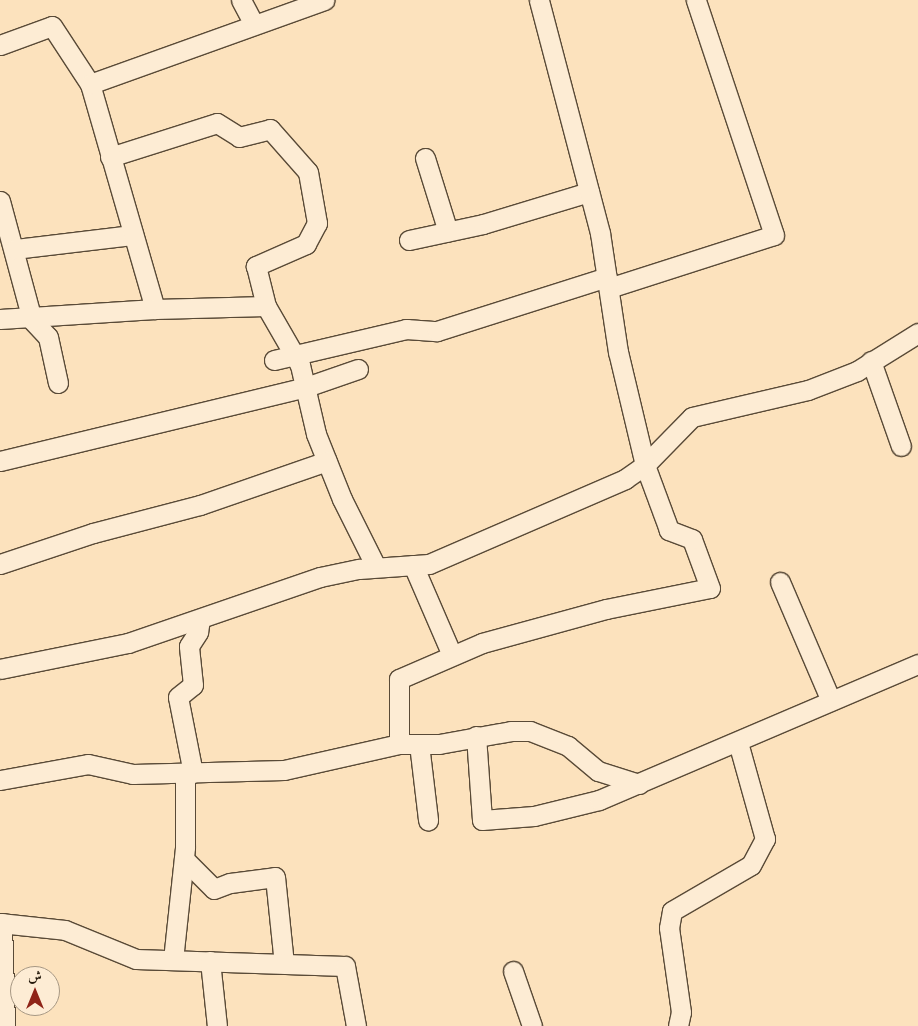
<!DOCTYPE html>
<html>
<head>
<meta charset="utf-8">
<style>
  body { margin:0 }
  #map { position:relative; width:918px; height:1026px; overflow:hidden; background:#fce2bd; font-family:"IM FELL Great Primer",Amiri,serif }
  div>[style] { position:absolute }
  .roads { filter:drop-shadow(1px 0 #594a37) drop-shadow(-1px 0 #594a37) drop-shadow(0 1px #594a37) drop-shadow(0 -1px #594a37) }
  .street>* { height:19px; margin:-9.5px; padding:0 9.5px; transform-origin:9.5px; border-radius:9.5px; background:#fdecd4 }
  span { translate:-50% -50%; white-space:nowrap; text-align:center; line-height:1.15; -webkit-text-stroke:4px #fdecd4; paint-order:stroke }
  .north { position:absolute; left:10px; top:966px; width:50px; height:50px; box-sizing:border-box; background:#fdecd4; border:1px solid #a69783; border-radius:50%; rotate:0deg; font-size:14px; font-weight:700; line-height:20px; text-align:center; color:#23180a }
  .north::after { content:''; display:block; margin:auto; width:18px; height:22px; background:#8f2418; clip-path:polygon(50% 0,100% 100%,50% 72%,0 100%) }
</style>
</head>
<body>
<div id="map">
  <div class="roads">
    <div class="street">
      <div style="left:241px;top:0;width:26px;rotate:62deg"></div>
      <div style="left:0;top:45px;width:55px;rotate:-20.1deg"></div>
      <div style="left:52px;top:26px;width:69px;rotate:56.8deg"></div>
      <div style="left:110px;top:157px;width:112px;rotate:-17.6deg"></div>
      <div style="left:217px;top:123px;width:26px;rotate:32deg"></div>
      <div style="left:239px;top:137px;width:32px;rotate:-14deg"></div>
      <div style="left:270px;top:129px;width:57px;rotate:48.5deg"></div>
      <div style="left:308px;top:172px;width:52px;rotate:80deg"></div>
      <div style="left:317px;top:223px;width:24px;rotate:118deg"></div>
      <div style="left:306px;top:244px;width:55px;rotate:156.3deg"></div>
      <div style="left:256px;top:266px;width:41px;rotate:76deg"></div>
      <div style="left:266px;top:306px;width:68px;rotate:60deg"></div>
      <div style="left:300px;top:365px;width:71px;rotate:76.9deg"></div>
      <div style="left:316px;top:434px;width:70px;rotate:68.2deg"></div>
      <div style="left:342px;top:499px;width:76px;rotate:63.4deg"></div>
      <div style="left:425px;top:158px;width:77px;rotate:72.7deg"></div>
      <div style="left:0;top:201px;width:123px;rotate:74.9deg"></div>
      <div style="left:32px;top:320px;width:23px;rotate:47deg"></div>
      <div style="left:48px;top:337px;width:47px;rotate:77.7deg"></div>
      <div style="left:409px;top:240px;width:76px;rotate:-12.2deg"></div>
      <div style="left:483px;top:224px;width:111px;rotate:-16.8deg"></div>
      <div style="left:15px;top:249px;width:119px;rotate:-6.8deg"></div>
      <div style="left:609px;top:288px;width:173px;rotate:-17.8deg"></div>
      <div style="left:774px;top:235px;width:248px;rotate:-108.4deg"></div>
      <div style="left:155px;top:309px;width:234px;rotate:-106.1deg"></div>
      <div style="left:90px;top:84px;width:249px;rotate:-19.7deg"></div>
      <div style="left:0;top:319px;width:155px;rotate:-3.7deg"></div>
      <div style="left:155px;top:309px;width:111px;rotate:-1.5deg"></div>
      <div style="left:274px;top:360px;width:136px;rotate:-13.2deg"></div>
      <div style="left:406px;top:329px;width:31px;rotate:4deg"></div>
      <div style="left:437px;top:331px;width:178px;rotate:-17.6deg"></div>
      <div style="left:871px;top:361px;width:90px;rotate:70.6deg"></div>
      <div style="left:0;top:461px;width:315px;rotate:-13.6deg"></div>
      <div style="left:306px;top:387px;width:55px;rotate:-19.1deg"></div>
      <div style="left:0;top:564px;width:98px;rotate:-18.4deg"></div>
      <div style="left:93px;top:533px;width:111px;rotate:-14.7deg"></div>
      <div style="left:200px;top:505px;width:134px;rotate:-19.1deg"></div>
      <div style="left:413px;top:565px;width:98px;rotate:66.6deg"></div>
      <div style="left:780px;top:582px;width:129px;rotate:66.8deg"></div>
      <div style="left:0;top:669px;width:131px;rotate:-11.5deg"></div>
      <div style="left:128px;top:643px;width:203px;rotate:-19deg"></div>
      <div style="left:320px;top:577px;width:40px;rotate:-12deg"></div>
      <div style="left:359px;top:569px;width:70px;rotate:-4.1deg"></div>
      <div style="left:429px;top:564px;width:214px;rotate:-23.4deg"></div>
      <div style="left:625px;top:479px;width:24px;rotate:-35deg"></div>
      <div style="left:645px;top:465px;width:67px;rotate:-45.6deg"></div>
      <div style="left:692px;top:417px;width:119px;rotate:-13.1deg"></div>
      <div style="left:808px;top:390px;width:53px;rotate:-21.2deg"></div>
      <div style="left:857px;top:371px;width:72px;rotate:-31.9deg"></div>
      <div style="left:476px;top:736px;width:84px;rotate:85.9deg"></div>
      <div style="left:482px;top:820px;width:52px;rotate:-4.4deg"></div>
      <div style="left:534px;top:816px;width:67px;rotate:-13.8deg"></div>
      <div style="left:599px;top:800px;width:347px;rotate:-23.1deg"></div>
      <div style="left:399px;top:744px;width:65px;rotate:-90deg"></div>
      <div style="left:399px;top:679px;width:90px;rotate:-23.4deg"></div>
      <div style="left:482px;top:643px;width:129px;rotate:-15.3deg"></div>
      <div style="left:606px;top:609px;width:106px;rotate:-11.4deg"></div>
      <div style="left:710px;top:588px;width:52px;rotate:-110.2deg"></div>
      <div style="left:692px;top:539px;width:25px;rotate:-159deg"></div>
      <div style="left:669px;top:530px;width:69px;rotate:-110.3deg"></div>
      <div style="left:645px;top:465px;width:116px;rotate:-103.4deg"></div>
      <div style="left:618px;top:352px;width:120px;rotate:-98.6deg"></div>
      <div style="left:600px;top:233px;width:241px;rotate:-104.7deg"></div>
      <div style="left:419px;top:744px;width:77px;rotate:83.2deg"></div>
      <div style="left:193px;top:773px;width:77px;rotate:-101.2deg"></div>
      <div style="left:178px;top:697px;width:19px;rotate:-39deg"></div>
      <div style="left:193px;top:685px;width:39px;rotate:-96deg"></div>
      <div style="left:189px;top:646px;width:17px;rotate:-57deg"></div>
      <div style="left:198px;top:632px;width:13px;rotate:-81deg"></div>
      <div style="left:0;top:780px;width:89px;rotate:-10.3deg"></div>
      <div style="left:88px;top:764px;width:46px;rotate:12.5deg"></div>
      <div style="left:133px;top:774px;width:151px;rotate:-1.5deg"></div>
      <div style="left:284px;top:770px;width:118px;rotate:-12.7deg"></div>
      <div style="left:399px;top:744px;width:40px"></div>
      <div style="left:439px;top:744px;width:73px;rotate:-10.2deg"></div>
      <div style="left:511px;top:731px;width:19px"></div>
      <div style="left:530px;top:731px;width:41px;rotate:21.5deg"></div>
      <div style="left:568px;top:746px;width:39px;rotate:40deg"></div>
      <div style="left:598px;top:771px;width:43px;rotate:17.6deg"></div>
      <div style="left:184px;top:859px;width:42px;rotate:45deg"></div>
      <div style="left:214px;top:889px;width:17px;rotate:-21deg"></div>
      <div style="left:230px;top:883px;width:45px;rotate:-7.6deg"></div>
      <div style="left:275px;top:877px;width:87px;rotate:84.1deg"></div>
      <div style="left:0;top:923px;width:65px;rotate:6.1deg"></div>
      <div style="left:65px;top:930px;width:77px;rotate:22.2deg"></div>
      <div style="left:136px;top:959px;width:209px;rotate:1.9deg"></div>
      <div style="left:345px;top:966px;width:61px;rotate:79.6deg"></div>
      <div style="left:2px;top:923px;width:103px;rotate:88.3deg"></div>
      <div style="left:173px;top:960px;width:114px;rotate:-83.9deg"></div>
      <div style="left:185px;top:847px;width:74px;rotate:-90deg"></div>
      <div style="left:210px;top:961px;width:65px;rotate:83.9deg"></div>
      <div style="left:513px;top:971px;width:58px;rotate:70.9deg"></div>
      <div style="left:678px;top:1026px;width:14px;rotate:-78deg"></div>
      <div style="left:681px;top:1012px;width:85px;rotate:-98.1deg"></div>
      <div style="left:669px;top:928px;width:17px;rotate:-80deg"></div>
      <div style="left:672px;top:911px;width:91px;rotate:-30.2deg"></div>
      <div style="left:751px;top:865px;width:30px;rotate:-62deg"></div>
      <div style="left:765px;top:839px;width:101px;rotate:-105.6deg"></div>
    </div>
  </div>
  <div class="north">ش</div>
</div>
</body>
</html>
